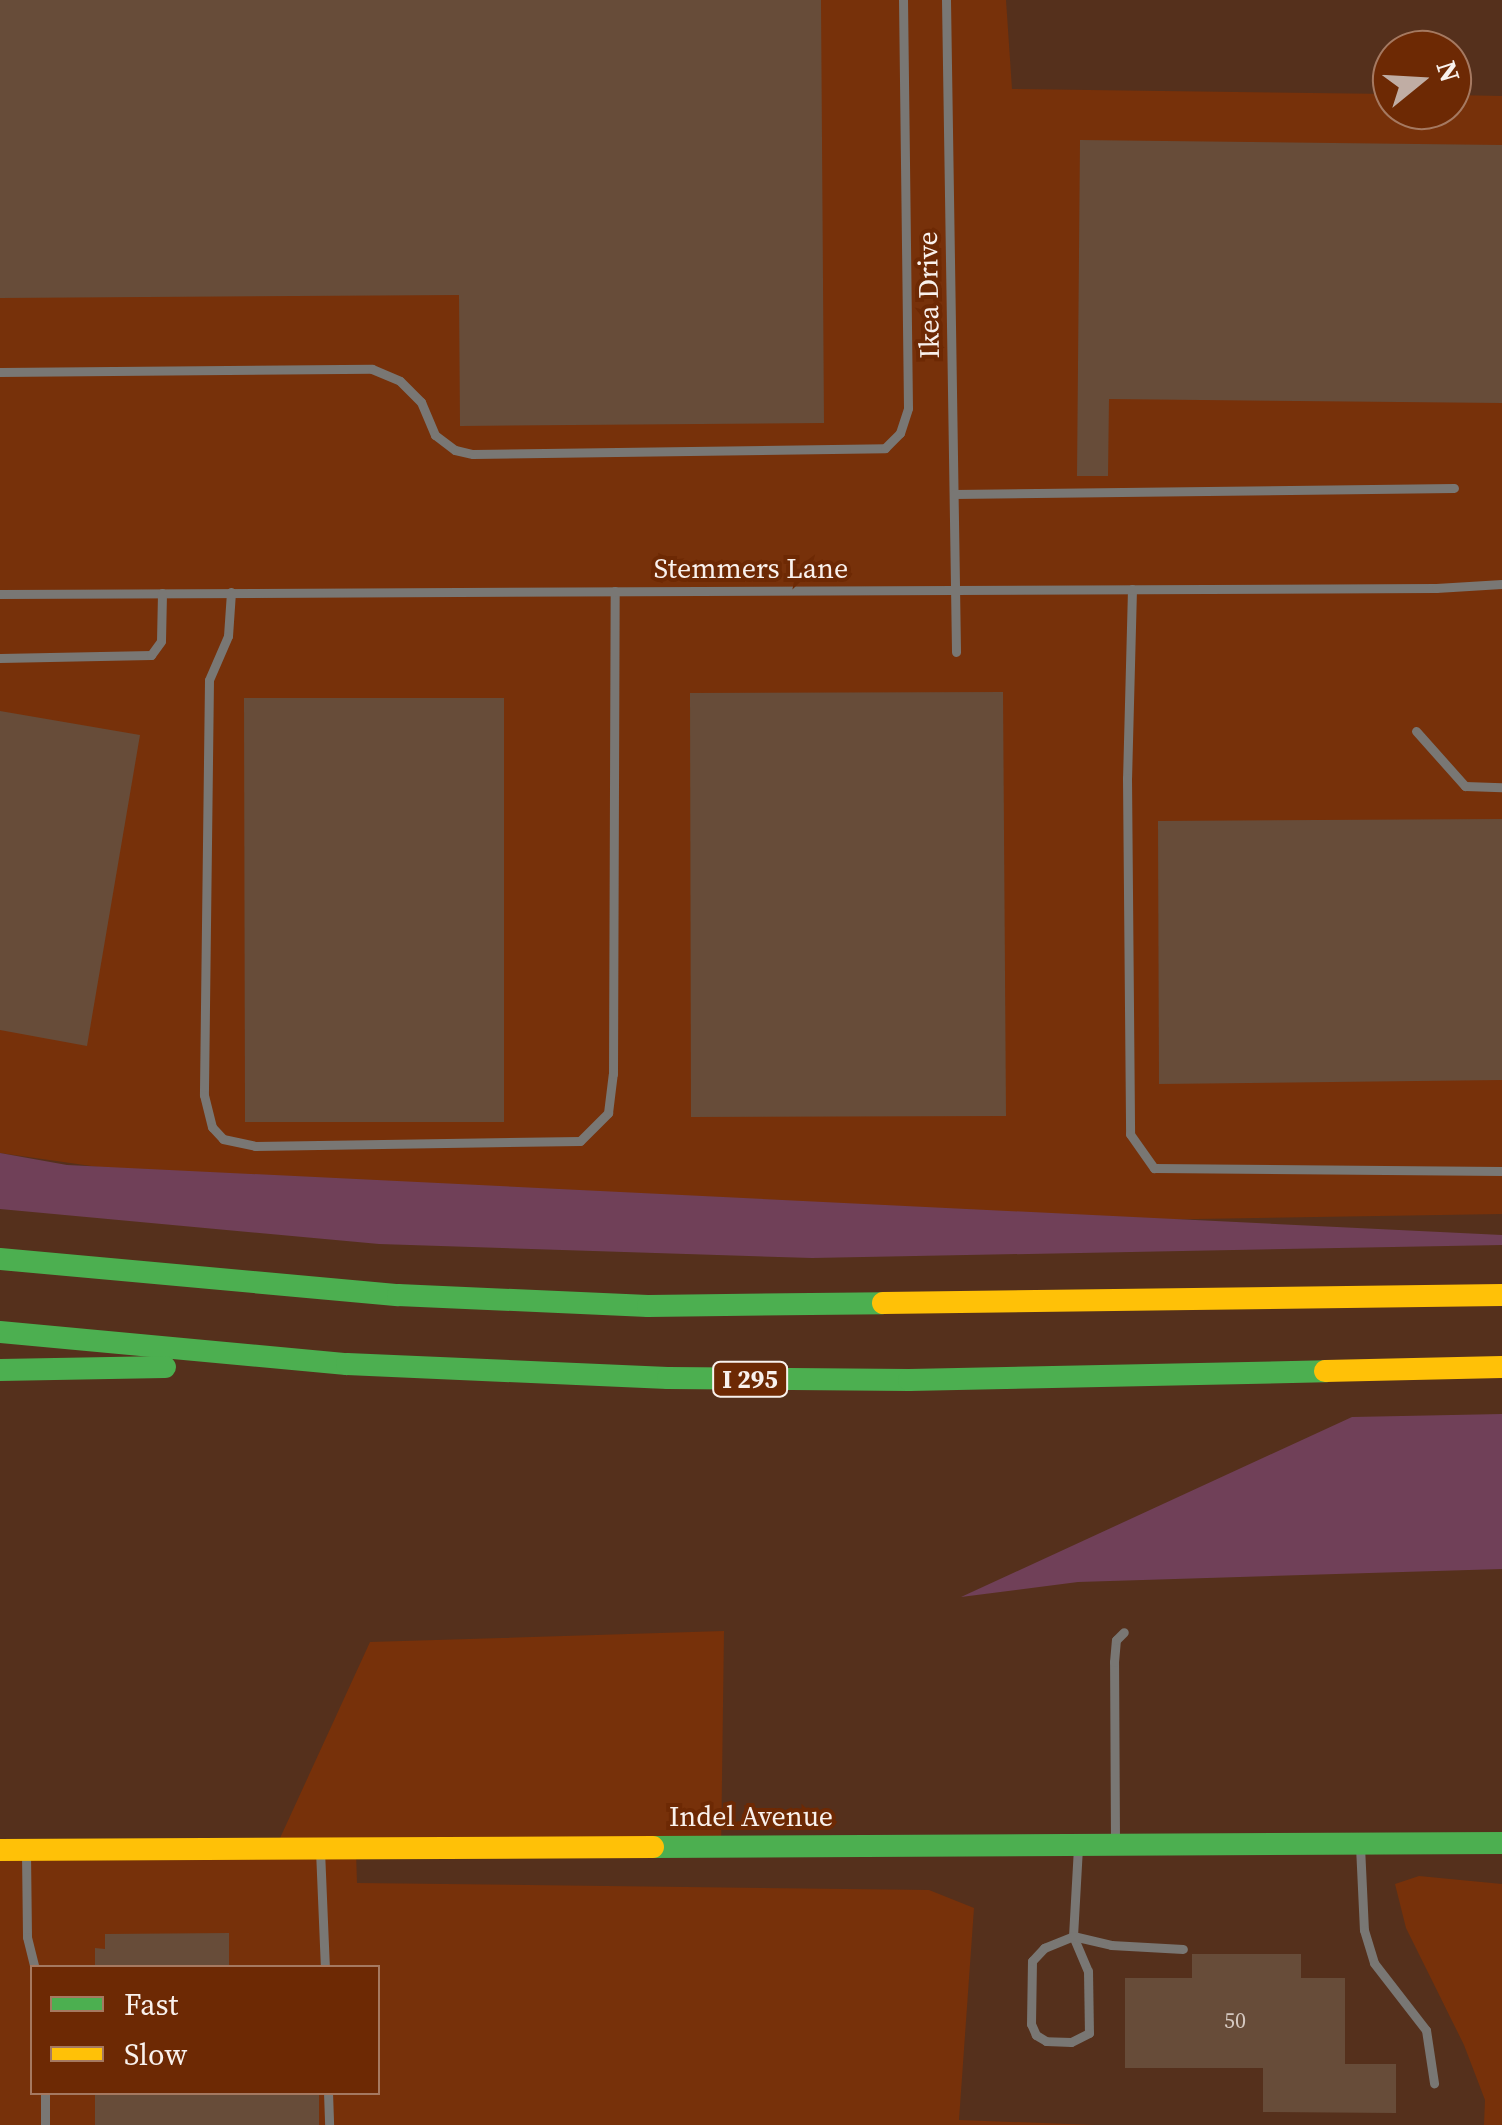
<!DOCTYPE html>
<html>
<head>
<meta charset="utf-8">
<style>
  body { margin:0 }
  #map { position:relative; width:1502px; height:2125px; overflow:hidden; background:#55301c; font-family:"Source Serif 4",serif }
  div>[style] { position:absolute }
  .built>* { inset:0; background:#77310a }
  .green>* { inset:0; background:#704058 }
  .building>* { inset:0; background:#674c39 }
  .lane>* { height:9px; margin:-4.5px; padding:0 4.5px; transform-origin:4.5px; border-radius:4.5px; background:#797774 }
  .fast>* { height:22px; margin:-11px; padding:0 11px; transform-origin:11px; border-radius:11px; background:#4caf50 }
  .slow>* { height:22px; margin:-11px; padding:0 11px; transform-origin:11px; border-radius:11px; background:#ffc107 }
  span { translate:-50% -50%; white-space:nowrap; text-align:center; line-height:1.15; -webkit-text-stroke:8px #6d2904; paint-order:stroke }
  .number-label { font-size:22px; color:#d4c8c0 }
  .number-label span { -webkit-text-stroke-width:0 }
  .shield-label span { padding:2px 8px; background:#6d2904; border:2px solid; border-radius:8px; -webkit-text-stroke-width:0 }
  .shield-label { font-size:25px; color:#f9f1ed; font-weight:700 }
  .street-label { font-size:28px; color:#f9f1ed }
  .legend { position:absolute; left:30px; top:1965px; width:350px; height:130px; box-sizing:border-box; background:#6d2904; border:2px solid #a57961; margin:0; padding:12px 18px; list-style:none; font-size:30px; color:#f9f1ed }
  .legend li { display:flex; align-items:center; gap:20px; height:50px }
  .legend b { width:50px; border:2px solid #a57961 }
  .north { position:absolute; left:1372px; top:30px; width:100px; height:100px; box-sizing:border-box; background:#6d2904; border:2px solid #a57961; border-radius:50%; rotate:72deg; font-size:28px; font-weight:700; line-height:40px; text-align:center; color:#f9f1ed }
  .north::after { content:''; display:block; margin:auto; width:35px; height:45px; background:#c0ada4; clip-path:polygon(50% 0,100% 100%,50% 72%,0 100%) }
</style>
</head>
<body>
<div id="map">
  <div class="built">
    <div style="clip-path:polygon(0 0,1006px 0,1012px 89px,1392px 94px,1392px 110px,1452px 110px,1452px 95px,1502px 96px,1502px 1214px,541px 1230px,0 1153px)"></div>
    <div style="clip-path:polygon(evenodd,724px 1631px,721px 1854px,356px 1851px,357px 1883px,929px 1890px,974px 1908px,959px 2120px,1096px 2125px,0 2125px,0 1852px,275px 1849px,370px 1642px,724px 1631px,32px 1968px,378px 1968px,378px 2092px,32px 2092px,32px 1968px)"></div>
    <div style="clip-path:polygon(1419px 1876px,1502px 1884px,1502px 2125px,1484px 2125px,1485px 2100px,1464px 2045px,1406px 1928px,1395px 1884px)"></div>
  </div>
  <div class="green">
    <div style="clip-path:polygon(0 1153px,67px 1165px,1502px 1235px,1502px 1245px,812px 1258px,379px 1244px,0 1209px)"></div>
    <div style="clip-path:polygon(1502px 1414px,1502px 1569px,1078px 1582px,961px 1597px,1352px 1417px)"></div>
  </div>
  <div class="building">
    <div style="clip-path:polygon(0 0,821px 0,824px 423px,460px 426px,459px 295px,0 298px)"></div>
    <div style="clip-path:polygon(1080px 140px,1502px 145px,1502px 403px,1109px 399px,1108px 476px,1077px 476px)"></div>
    <div style="clip-path:polygon(1003px 692px,1006px 1116px,691px 1117px,690px 693px)"></div>
    <div style="clip-path:polygon(244px 698px,504px 698px,504px 1122px,245px 1122px)"></div>
    <div style="clip-path:polygon(0 711px,140px 735px,87px 1046px,0 1030px)"></div>
    <div style="clip-path:polygon(1502px 819px,1502px 1080px,1159px 1084px,1158px 821px)"></div>
    <div style="clip-path:polygon(229px 1933px,229px 1968px,95px 1968px,95px 1948px,105px 1949px,105px 1934px)"></div>
    <div style="clip-path:polygon(1192px 1954px,1301px 1954px,1301px 1978px,1345px 1978px,1345px 2064px,1396px 2064px,1396px 2113px,1263px 2112px,1263px 2068px,1125px 2068px,1125px 1978px,1192px 1978px)"></div>
    <div style="clip-path:polygon(95px 2092px,319px 2092px,319px 2125px,95px 2125px)"></div>
  </div>
  <div class="lane">
    <div style="left:946px;top:0;width:652px;rotate:89.12deg"></div>
    <div style="left:0;top:372px;width:372px;rotate:-0.5deg"></div>
    <div style="left:372px;top:369px;width:30px;rotate:23deg"></div>
    <div style="left:400px;top:381px;width:30px;rotate:45deg"></div>
    <div style="left:421px;top:402px;width:36px;rotate:67deg"></div>
    <div style="left:435px;top:435px;width:25px;rotate:37deg"></div>
    <div style="left:455px;top:450px;width:18px;rotate:13deg"></div>
    <div style="left:473px;top:454px;width:412px;rotate:-0.8deg"></div>
    <div style="left:885px;top:448px;width:21px;rotate:-45deg"></div>
    <div style="left:900px;top:433px;width:26px;rotate:-72deg"></div>
    <div style="left:908px;top:408px;width:408px;rotate:-90.7deg"></div>
    <div style="left:954px;top:494px;width:500px;rotate:-0.69deg"></div>
    <div style="left:1132px;top:589px;width:189px;rotate:91.5deg"></div>
    <div style="left:1127px;top:778px;width:356px;rotate:89.5deg"></div>
    <div style="left:1130px;top:1134px;width:42px;rotate:54.8deg"></div>
    <div style="left:1154px;top:1168px;width:348px;rotate:0.5deg"></div>
    <div style="left:231px;top:592px;width:44px;rotate:93.9deg"></div>
    <div style="left:228px;top:636px;width:48px;rotate:113.4deg"></div>
    <div style="left:209px;top:680px;width:415px;rotate:90.7deg"></div>
    <div style="left:204px;top:1095px;width:33px;rotate:76deg"></div>
    <div style="left:212px;top:1127px;width:16px;rotate:47deg"></div>
    <div style="left:223px;top:1139px;width:33px;rotate:12deg"></div>
    <div style="left:255px;top:1146px;width:325px;rotate:-0.9deg"></div>
    <div style="left:580px;top:1141px;width:40px;rotate:-45deg"></div>
    <div style="left:608px;top:1113px;width:39px;rotate:-83deg"></div>
    <div style="left:613px;top:1074px;width:483px;rotate:-89.8deg"></div>
    <div style="left:0;top:594px;width:1436px;rotate:-0.24deg"></div>
    <div style="left:1436px;top:588px;width:66px;rotate:-3.5deg"></div>
    <div style="left:0;top:658px;width:151px;rotate:-1.1deg"></div>
    <div style="left:151px;top:655px;width:17px;rotate:-54deg"></div>
    <div style="left:161px;top:641px;width:48px;rotate:-88.8deg"></div>
    <div style="left:1416px;top:731px;width:74px;rotate:48.3deg"></div>
    <div style="left:1465px;top:786px;width:37px;rotate:2deg"></div>
    <div style="left:1115px;top:1841px;width:179px;rotate:-90.3deg"></div>
    <div style="left:1114px;top:1662px;width:22px;rotate:-85deg"></div>
    <div style="left:1116px;top:1640px;width:11px;rotate:-45deg"></div>
    <div style="left:1360px;top:1846px;width:84px;rotate:87.3deg"></div>
    <div style="left:1364px;top:1930px;width:34px;rotate:73deg"></div>
    <div style="left:1374px;top:1963px;width:85px;rotate:52.2deg"></div>
    <div style="left:1426px;top:2030px;width:54px;rotate:81.4deg"></div>
    <div style="left:1078px;top:1847px;width:89px;rotate:93.2deg"></div>
    <div style="left:1073px;top:1936px;width:38px;rotate:67deg"></div>
    <div style="left:1088px;top:1971px;width:62px;rotate:89.1deg"></div>
    <div style="left:1089px;top:2033px;width:20px;rotate:153deg"></div>
    <div style="left:1071px;top:2042px;width:25px;rotate:-178deg"></div>
    <div style="left:1046px;top:2041px;width:12px;rotate:-149deg"></div>
    <div style="left:1036px;top:2035px;width:12px;rotate:-114deg"></div>
    <div style="left:1031px;top:2024px;width:63px;rotate:-89.1deg"></div>
    <div style="left:1032px;top:1961px;width:18px;rotate:-47deg"></div>
    <div style="left:1044px;top:1948px;width:31px;rotate:-22deg"></div>
    <div style="left:1073px;top:1936px;width:39px;rotate:13deg"></div>
    <div style="left:1111px;top:1945px;width:72px;rotate:3.2deg"></div>
    <div style="left:320px;top:1850px;width:118px;rotate:87.6deg"></div>
    <div style="left:26px;top:1853px;width:84px;rotate:89.3deg"></div>
    <div style="left:27px;top:1937px;width:32px;rotate:76deg"></div>
    <div style="left:45px;top:2092px;width:33px;rotate:90deg"></div>
    <div style="left:328px;top:2092px;width:33px;rotate:88deg"></div>
  </div>
  <div class="fast">
    <div style="left:0;top:1259px;width:400px;rotate:5.2deg"></div>
    <div style="left:398px;top:1295px;width:250px;rotate:2.5deg"></div>
    <div style="left:648px;top:1306px;width:235px;rotate:-0.7deg"></div>
    <div style="left:0;top:1332px;width:348px;rotate:5.3deg"></div>
    <div style="left:347px;top:1364px;width:321px;rotate:2.5deg"></div>
    <div style="left:668px;top:1378px;width:241px;rotate:0.5deg"></div>
    <div style="left:909px;top:1380px;width:416px;rotate:-1.2deg"></div>
    <div style="left:0;top:1370px;width:165px;rotate:-1deg"></div>
    <div style="left:653px;top:1847px;width:849px;rotate:-0.27deg"></div>
  </div>
  <div class="slow">
    <div style="left:883px;top:1303px;width:619px;rotate:-0.74deg"></div>
    <div style="left:1325px;top:1371px;width:177px;rotate:-1.3deg"></div>
    <div style="left:0;top:1850px;width:653px;rotate:-0.26deg"></div>
  </div>
  <div class="number-label">
    <span style="left:1235px;top:2021px">50</span>
  </div>
  <div class="shield-label">
    <span style="left:750px;top:1379px">I 295</span>
  </div>
  <div class="street-label">
    <span style="left:928px;top:295px;rotate:-91deg">Ikea Drive</span>
    <span style="left:751px;top:568px">Stemmers Lane</span>
    <span style="left:751px;top:1816px">Indel Avenue</span>
  </div>
  <ul class="legend">
  <li><b style="height:12px;background:#4caf50"></b>Fast</li>
  <li><b style="height:12px;background:#ffc107"></b>Slow</li>
  </ul>
  <div class="north">N</div>
</div>
</body>
</html>
